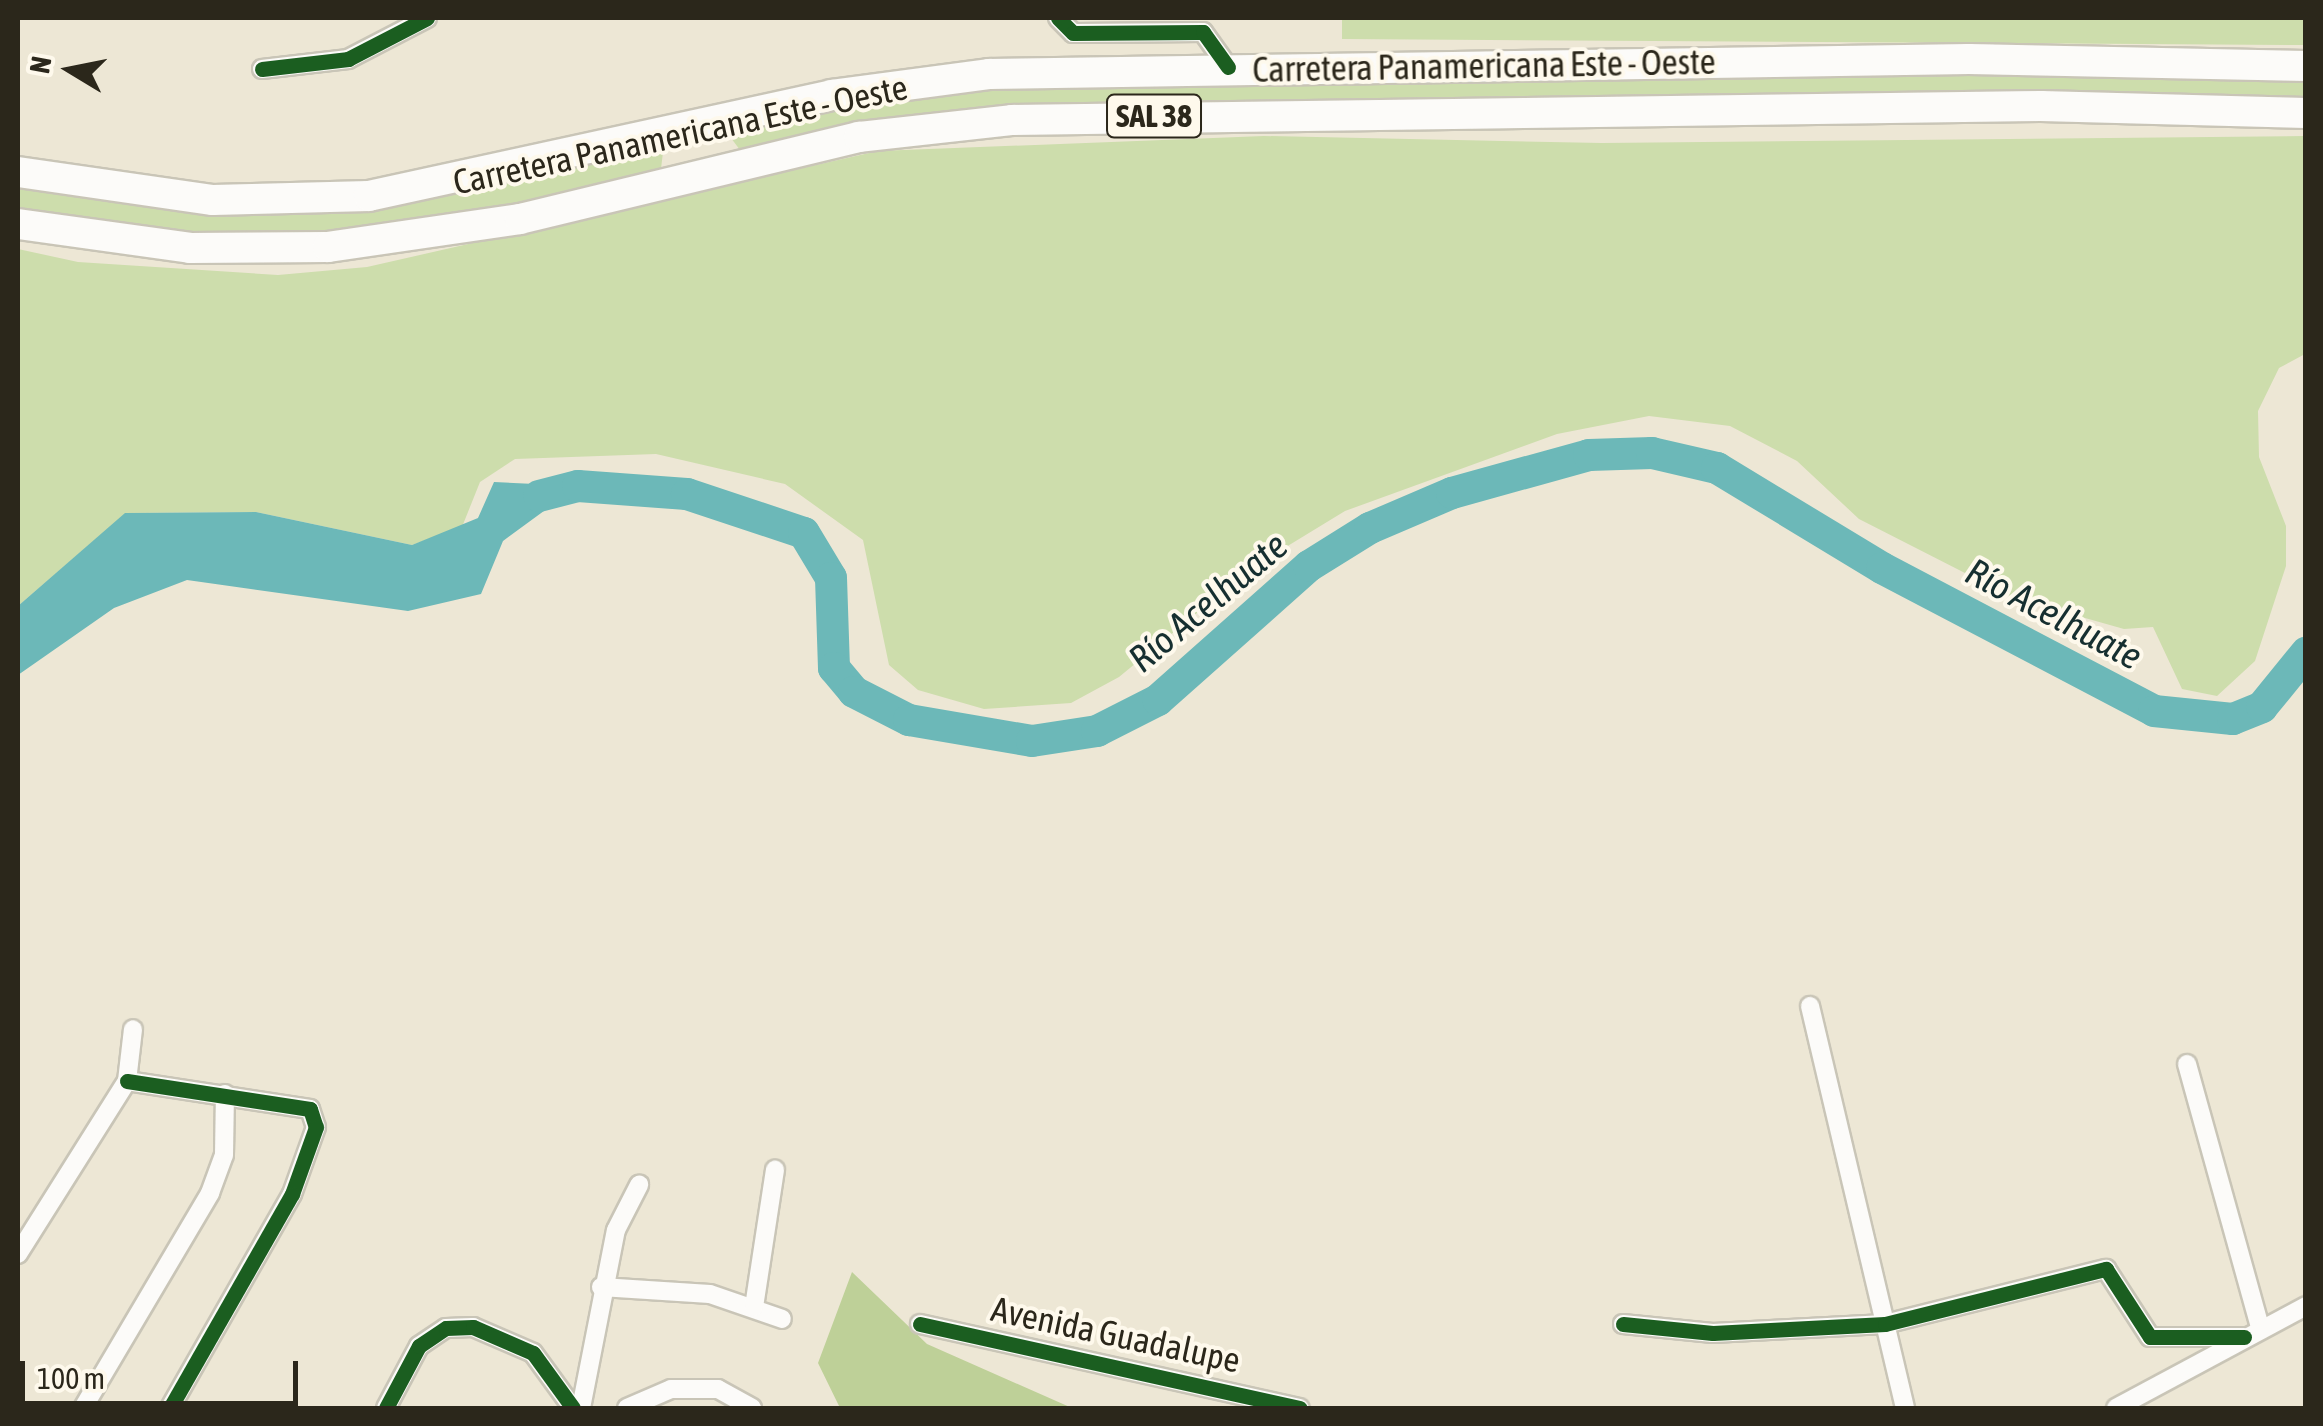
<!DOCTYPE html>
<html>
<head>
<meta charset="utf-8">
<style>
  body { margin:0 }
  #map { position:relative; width:2323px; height:1426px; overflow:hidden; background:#ede7d5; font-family:"Asap Condensed",sans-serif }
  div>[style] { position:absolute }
  .green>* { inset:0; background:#cdddac }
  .forest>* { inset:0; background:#bed098 }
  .water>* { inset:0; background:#6cb8b8 }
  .river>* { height:32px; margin:-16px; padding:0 16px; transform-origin:16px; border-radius:16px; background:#6cb8b8 }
  .roads { filter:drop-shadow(2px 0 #c9c5b7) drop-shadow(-2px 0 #c9c5b7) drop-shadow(0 2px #c9c5b7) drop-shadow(0 -2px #c9c5b7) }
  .street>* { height:18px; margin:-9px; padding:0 9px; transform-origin:9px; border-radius:9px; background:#fcfbf9 }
  .highway>* { height:30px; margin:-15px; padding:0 15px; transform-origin:15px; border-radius:15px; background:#fcfbf9 }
  .cycleway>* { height:15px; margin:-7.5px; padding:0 7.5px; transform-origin:7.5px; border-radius:7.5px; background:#1b5e20 }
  span { translate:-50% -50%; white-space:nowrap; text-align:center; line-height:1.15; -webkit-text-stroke:8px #fef9ec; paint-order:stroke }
  .shield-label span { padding:2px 8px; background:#fef9ec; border:2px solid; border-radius:8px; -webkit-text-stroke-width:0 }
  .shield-label { font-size:32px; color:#2b271b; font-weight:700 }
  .street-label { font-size:35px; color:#2b271b }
  .water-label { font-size:38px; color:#162f30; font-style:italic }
  .frame { position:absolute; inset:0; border:20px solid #2b271b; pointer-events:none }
  .north { position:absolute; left:20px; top:20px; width:100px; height:100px; -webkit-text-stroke:8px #fef9ec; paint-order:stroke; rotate:280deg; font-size:28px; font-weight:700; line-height:40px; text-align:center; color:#2b271b }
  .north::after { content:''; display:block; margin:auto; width:35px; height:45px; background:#2b271b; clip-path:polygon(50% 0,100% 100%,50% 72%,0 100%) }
  .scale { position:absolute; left:20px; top:1361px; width:278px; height:45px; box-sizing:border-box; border:5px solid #2b271b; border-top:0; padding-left:12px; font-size:30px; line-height:35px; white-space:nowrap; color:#2b271b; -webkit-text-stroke:8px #fef9ec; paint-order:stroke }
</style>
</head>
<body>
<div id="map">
  <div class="green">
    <div style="clip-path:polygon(1342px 18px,2305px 18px,2306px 45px,1342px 39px)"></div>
    <div style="clip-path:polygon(1953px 69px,2306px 79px,2305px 104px,1054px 105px,877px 120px,740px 150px,728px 134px,947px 86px)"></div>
    <div style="clip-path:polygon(1264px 136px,1602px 143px,2305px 136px,2305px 354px,2279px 368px,2258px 411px,2259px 457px,2286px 526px,2286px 566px,2255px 661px,2217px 696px,2182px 689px,2153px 627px,2124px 629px,2014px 598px,1859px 519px,1797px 461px,1730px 426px,1649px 416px,1557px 434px,1345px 511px,1253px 567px,1119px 677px,1071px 703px,984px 709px,918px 690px,889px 665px,863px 540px,785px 484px,656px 454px,515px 459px,480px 482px,462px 527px,412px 545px,256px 512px,126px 513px,18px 606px,18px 249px,78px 262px,278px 275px,367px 267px,878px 151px)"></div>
    <div style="clip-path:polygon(649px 146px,663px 152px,661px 169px,525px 206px,306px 237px,181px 236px,18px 212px,18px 184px,391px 205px)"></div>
  </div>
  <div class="forest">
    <div style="clip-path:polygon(852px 1272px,927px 1344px,1072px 1408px,840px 1408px,818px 1363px)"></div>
  </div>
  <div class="water">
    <div style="clip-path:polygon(494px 482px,578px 486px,503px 541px,481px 594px,408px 611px,187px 580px,114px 608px,18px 675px,18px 606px,125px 513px,256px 512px,412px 545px,478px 518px)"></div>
  </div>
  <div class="river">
    <div style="left:539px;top:496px;width:40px;rotate:-14.4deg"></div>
    <div style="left:578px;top:486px;width:109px;rotate:4.2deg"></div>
    <div style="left:687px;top:494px;width:123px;rotate:18.4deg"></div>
    <div style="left:804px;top:533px;width:52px;rotate:59deg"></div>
    <div style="left:831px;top:578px;width:90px;rotate:88.1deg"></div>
    <div style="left:834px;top:668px;width:31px;rotate:50deg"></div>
    <div style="left:854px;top:692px;width:62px;rotate:27deg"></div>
    <div style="left:909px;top:720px;width:125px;rotate:9.7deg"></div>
    <div style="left:1032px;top:741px;width:66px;rotate:-8.7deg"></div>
    <div style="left:1097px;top:731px;width:68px;rotate:-26.9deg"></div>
    <div style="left:1158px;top:700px;width:202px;rotate:-41.6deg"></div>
    <div style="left:1309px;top:566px;width:72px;rotate:-31.9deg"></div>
    <div style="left:1370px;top:528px;width:89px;rotate:-23.1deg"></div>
    <div style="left:1452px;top:493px;width:142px;rotate:-15.5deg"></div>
    <div style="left:1589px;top:455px;width:63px;rotate:-1.8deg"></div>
    <div style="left:1652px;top:453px;width:67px;rotate:13deg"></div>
    <div style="left:1717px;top:468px;width:193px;rotate:31.2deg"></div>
    <div style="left:1882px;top:568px;width:307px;rotate:27.7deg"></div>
    <div style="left:2154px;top:711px;width:79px;rotate:5.8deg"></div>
    <div style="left:2233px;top:719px;width:31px;rotate:-22deg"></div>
    <div style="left:2262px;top:707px;width:70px;rotate:-50.8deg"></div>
  </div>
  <div class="roads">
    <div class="street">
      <div style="left:1058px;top:18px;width:21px;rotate:45deg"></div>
      <div style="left:1073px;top:33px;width:130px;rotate:-0.4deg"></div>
      <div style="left:1203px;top:32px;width:43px;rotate:54.5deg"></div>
      <div style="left:262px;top:69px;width:87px;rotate:-6.6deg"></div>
      <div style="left:348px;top:59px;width:89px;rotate:-27.4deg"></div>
      <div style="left:1810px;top:1006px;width:413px;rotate:76.7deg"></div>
      <div style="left:2187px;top:1064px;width:274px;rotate:74.5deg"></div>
      <div style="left:127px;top:1081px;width:185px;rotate:8.7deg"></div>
      <div style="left:310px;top:1109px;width:19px;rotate:72deg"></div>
      <div style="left:316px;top:1127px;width:71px;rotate:109.7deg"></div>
      <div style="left:292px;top:1194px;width:246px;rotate:119.7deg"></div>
      <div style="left:18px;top:1254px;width:204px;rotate:-57.8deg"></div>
      <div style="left:127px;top:1081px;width:52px;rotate:-83.4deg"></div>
      <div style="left:601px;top:1287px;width:109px;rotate:3.7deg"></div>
      <div style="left:710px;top:1294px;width:76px;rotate:19.1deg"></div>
      <div style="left:754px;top:1307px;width:139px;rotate:-81.3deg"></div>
      <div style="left:920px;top:1324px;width:389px;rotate:12.5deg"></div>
      <div style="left:1623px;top:1324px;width:90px;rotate:5.7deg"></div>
      <div style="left:1713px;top:1333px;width:172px;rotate:-3deg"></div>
      <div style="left:1885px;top:1324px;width:228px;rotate:-14deg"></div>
      <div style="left:2106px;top:1269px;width:81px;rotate:57.1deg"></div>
      <div style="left:2150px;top:1337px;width:94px"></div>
      <div style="left:83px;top:1408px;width:250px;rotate:-59.4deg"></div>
      <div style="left:210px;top:1193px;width:40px;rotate:-69.8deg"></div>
      <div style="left:224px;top:1155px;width:61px;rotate:-89.1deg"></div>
      <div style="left:386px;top:1408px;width:70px;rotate:-62deg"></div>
      <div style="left:419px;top:1346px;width:32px;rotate:-34deg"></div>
      <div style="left:446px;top:1328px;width:27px;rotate:-2deg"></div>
      <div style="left:473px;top:1327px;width:65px;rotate:23.4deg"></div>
      <div style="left:533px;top:1353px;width:68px;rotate:54deg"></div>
      <div style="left:581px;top:1408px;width:181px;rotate:-78.9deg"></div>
      <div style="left:616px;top:1230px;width:51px;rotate:-62.9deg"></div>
      <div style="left:627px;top:1408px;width:48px;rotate:-23.4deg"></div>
      <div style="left:671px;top:1389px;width:47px"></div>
      <div style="left:718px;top:1389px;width:39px;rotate:29deg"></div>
      <div style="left:2116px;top:1408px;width:216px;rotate:-28.2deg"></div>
    </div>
    <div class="highway">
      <div style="left:18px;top:172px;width:197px;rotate:8.2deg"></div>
      <div style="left:213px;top:200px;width:156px;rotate:-1.5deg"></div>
      <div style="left:369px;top:196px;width:474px;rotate:-12.3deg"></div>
      <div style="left:832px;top:95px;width:158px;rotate:-7.6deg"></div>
      <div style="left:989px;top:74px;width:980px;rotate:-0.88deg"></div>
      <div style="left:1969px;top:59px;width:337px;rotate:1.2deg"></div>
      <div style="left:18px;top:224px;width:174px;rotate:7.9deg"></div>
      <div style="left:190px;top:248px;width:138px;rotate:-0.4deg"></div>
      <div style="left:328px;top:247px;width:194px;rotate:-8.3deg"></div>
      <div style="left:520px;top:219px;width:349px;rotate:-13.6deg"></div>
      <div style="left:859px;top:137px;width:154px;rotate:-6.3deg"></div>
      <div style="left:1012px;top:120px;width:1029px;rotate:-0.78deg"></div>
      <div style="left:2041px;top:106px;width:265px;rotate:1.5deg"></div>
    </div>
  </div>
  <div class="cycleway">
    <div style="left:1058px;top:18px;width:21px;rotate:45deg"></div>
    <div style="left:1073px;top:33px;width:130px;rotate:-0.4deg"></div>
    <div style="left:1203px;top:32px;width:43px;rotate:54.5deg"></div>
    <div style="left:262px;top:69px;width:87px;rotate:-6.6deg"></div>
    <div style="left:348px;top:59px;width:89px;rotate:-27.4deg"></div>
    <div style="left:127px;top:1081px;width:185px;rotate:8.7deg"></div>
    <div style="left:310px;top:1109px;width:19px;rotate:72deg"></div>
    <div style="left:316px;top:1127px;width:71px;rotate:109.7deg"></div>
    <div style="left:292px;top:1194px;width:246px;rotate:119.7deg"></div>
    <div style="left:920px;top:1324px;width:389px;rotate:12.5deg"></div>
    <div style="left:1623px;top:1324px;width:90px;rotate:5.7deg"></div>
    <div style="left:1713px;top:1333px;width:172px;rotate:-3deg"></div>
    <div style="left:1885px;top:1324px;width:228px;rotate:-14deg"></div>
    <div style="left:2106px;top:1269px;width:81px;rotate:57.1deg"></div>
    <div style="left:2150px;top:1337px;width:94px"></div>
    <div style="left:386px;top:1408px;width:70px;rotate:-62deg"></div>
    <div style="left:419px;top:1346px;width:32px;rotate:-34deg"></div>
    <div style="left:446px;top:1328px;width:27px;rotate:-2deg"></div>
    <div style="left:473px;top:1327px;width:65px;rotate:23.4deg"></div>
    <div style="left:533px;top:1353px;width:68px;rotate:54deg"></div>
  </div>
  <div class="shield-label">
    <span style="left:1154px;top:116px">SAL 38</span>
  </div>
  <div class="street-label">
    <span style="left:1484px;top:65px;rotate:-1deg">Carretera Panamericana Este - Oeste</span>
    <span style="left:680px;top:134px;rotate:-12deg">Carretera Panamericana Este - Oeste</span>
    <span style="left:1116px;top:1334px;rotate:12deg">Avenida Guadalupe</span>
  </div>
  <div class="water-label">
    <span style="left:1208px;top:602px;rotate:-40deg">Río Acelhuate</span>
    <span style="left:2054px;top:614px;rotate:28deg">Río Acelhuate</span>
  </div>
  <div class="frame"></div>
  <div class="north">N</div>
  <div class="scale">100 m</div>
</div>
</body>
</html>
